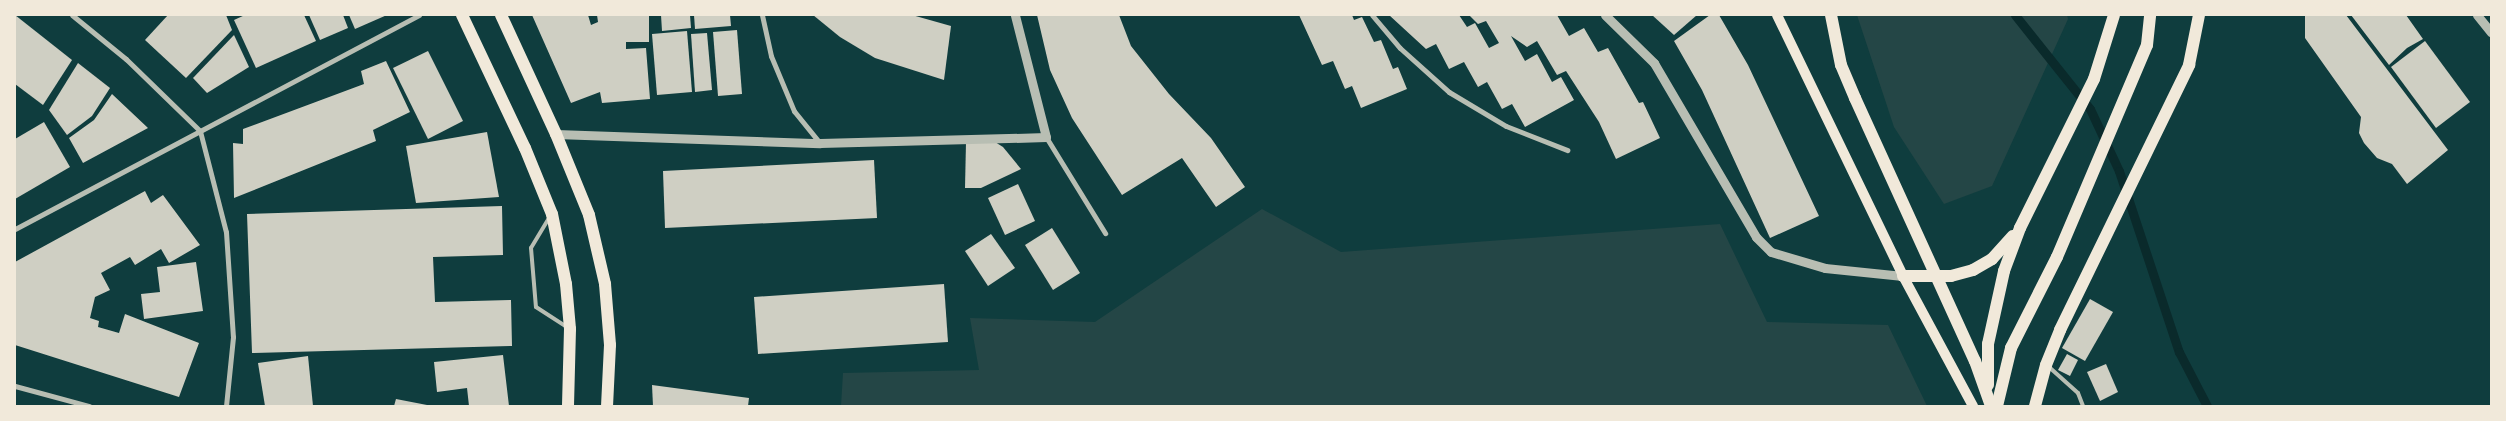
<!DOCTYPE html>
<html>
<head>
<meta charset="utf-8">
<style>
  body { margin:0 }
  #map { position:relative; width:2506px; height:421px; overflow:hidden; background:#0f3d3e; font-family:Merriweather,serif }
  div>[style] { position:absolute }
  .green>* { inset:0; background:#244646 }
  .stream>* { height:9px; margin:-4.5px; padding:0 4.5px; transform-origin:4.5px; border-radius:4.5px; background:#0a2a2b }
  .building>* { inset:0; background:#cfcfc3 }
  .service>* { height:4px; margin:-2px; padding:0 2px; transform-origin:2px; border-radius:2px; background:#b8beb3 }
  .minor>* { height:5px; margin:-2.5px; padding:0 2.5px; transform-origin:2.5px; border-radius:2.5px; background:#b8beb3 }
  .tertiary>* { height:9px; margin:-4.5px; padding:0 4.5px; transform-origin:4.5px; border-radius:4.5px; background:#b8beb3 }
  .secondary>* { height:10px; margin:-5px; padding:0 5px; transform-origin:5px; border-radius:5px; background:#f1e9da }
  .primary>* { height:12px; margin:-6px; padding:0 6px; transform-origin:6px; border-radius:6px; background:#f1e9da }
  span { translate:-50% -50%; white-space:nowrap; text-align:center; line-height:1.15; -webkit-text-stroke:4px #f1e9da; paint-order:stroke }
  .frame { position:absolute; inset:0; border:16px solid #f1e9da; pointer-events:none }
</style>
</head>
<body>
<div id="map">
  <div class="green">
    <div style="clip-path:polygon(1857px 15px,2067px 15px,2068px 19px,1992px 186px,1944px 204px,1894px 127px)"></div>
    <div style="clip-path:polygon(1262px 209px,1341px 252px,1720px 224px,1767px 322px,1888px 325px,1927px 406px,841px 406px,843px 373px,979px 370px,970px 318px,1095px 322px)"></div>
  </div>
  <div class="stream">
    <div style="left:2015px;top:15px;width:120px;rotate:51.4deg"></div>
    <div style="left:2090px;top:109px;width:68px;rotate:64.9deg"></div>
    <div style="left:2119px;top:171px;width:191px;rotate:71.7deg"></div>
    <div style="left:2179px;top:352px;width:61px;rotate:62.6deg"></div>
  </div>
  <div class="building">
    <div style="clip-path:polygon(15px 15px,72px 60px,43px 105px,15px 84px)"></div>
    <div style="clip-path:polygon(168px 15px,226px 15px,232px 30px,186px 78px,145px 40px)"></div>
    <div style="clip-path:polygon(245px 15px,304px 15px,316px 41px,256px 68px,234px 20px)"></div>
    <div style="clip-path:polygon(309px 15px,343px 15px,348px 28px,320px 40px)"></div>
    <div style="clip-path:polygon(349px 15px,387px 15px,355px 29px)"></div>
    <div style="clip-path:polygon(532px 15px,588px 15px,591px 25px,598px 22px,597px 15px,649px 15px,649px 42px,626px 42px,626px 49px,646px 48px,650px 99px,602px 103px,600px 92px,571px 103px)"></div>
    <div style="clip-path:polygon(661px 15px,690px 15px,691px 28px,662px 31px)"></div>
    <div style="clip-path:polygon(694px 15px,730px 15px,731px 26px,695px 29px)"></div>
    <div style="clip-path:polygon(813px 15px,912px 15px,951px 26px,944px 80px,875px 58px,840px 37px)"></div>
    <div style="clip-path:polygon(1037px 15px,1119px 15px,1131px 46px,1169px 94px,1211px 138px,1245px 187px,1216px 207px,1182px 158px,1122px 195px,1072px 118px,1050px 70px)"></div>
    <div style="clip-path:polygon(1299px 15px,1352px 15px,1354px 20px,1362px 17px,1374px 42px,1381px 40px,1393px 69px,1398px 67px,1407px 89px,1361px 108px,1352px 86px,1345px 89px,1333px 61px,1322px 65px)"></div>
    <div style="clip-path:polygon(1389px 15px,1459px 15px,1467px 27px,1475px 23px,1489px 48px,1499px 43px,1486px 21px,1478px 24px,1469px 15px,1557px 15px,1569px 36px,1584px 28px,1598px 52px,1608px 48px,1639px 103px,1643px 102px,1660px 138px,1616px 159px,1599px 122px,1566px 71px,1557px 75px,1537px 41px,1527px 47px,1511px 36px,1525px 61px,1537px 54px,1552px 82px,1561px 77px,1574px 100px,1525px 127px,1512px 104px,1502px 109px,1487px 82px,1478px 87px,1464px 62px,1449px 69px,1436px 44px,1426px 49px)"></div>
    <div style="clip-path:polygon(1652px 15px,1697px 15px,1674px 35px)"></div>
    <div style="clip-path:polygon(1710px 15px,1719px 15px,1748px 65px,1819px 216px,1770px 238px,1702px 90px,1674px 41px)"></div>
    <div style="clip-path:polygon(2305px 15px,2346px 15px,2448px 150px,2407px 184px,2392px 164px,2377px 158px,2364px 143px,2359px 133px,2361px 117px,2305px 38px)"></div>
    <div style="clip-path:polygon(2351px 15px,2406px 15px,2423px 39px,2407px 48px,2389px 65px)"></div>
    <div style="clip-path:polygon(737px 30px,742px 94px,718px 96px,713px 32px)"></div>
    <div style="clip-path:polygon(687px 31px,692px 92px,657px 95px,652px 34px)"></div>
    <div style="clip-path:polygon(707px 33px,712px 90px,695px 92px,691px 34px)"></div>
    <div style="clip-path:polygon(234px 35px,249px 67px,207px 93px,193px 78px)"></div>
    <div style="clip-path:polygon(2425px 41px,2470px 102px,2436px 128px,2391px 67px)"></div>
    <div style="clip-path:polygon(428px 51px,463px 121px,428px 139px,393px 68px)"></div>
    <div style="clip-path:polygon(386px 61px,410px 112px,373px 130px,376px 141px,234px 198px,233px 143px,243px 144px,243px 129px,364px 84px,361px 71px)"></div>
    <div style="clip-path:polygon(78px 63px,110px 88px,92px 116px,67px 135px,49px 110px)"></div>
    <div style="clip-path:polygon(112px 94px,148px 128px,83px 163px,69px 138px,94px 120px)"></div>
    <div style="clip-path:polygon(44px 122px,70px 167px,15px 199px,15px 139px)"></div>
    <div style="clip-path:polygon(487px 132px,499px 197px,416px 203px,406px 146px)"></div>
    <div style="clip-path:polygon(966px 142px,995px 142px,1003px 147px,1021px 169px,981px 188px,965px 188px)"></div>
    <div style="clip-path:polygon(874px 160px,877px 218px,665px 228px,663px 171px)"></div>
    <div style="clip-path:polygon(1018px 184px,1035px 221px,1005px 235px,988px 198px)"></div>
    <div style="clip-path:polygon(145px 191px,151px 203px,163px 195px,200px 245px,169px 263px,161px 249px,135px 265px,130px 257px,101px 273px,110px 290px,95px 297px,90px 318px,99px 321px,98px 327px,119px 333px,125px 314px,199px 343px,179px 397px,15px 345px,15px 262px)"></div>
    <div style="clip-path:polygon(502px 206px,503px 255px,433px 257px,435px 302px,511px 300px,512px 346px,252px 353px,247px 214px)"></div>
    <div style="clip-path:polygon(1052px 228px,1080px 273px,1053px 290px,1025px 245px)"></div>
    <div style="clip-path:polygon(991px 234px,1015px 268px,988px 286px,965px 251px)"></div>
    <div style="clip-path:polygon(196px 262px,203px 311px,144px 319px,141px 294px,160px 292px,157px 267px)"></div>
    <div style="clip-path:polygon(944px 284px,948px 342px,758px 354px,754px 297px)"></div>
    <div style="clip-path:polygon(2090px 299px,2113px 312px,2085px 361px,2062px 348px)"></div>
    <div style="clip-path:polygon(2067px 354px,2078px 360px,2070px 376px,2058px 370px)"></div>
    <div style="clip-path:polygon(503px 355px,509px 406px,469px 406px,467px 388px,437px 392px,434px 362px)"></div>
    <div style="clip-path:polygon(308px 356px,313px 406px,265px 406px,258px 363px)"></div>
    <div style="clip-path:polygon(2106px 364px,2118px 392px,2100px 401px,2087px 372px)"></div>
    <div style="clip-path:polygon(652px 385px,749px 398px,748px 406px,653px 406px)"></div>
    <div style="clip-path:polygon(396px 399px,427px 405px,427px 406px,394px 406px)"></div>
  </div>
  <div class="service">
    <div style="left:549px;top:218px;width:35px;rotate:121deg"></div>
    <div style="left:531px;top:248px;width:59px;rotate:85.2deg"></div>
    <div style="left:536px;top:307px;width:37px;rotate:33deg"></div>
    <div style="left:2049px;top:367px;width:39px;rotate:42deg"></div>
    <div style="left:2078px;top:393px;width:14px;rotate:69deg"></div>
  </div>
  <div class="minor">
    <div style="left:72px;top:15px;width:70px;rotate:39.2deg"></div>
    <div style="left:126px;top:59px;width:103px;rotate:44.2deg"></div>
    <div style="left:200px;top:131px;width:104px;rotate:75.6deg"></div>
    <div style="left:226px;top:232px;width:105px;rotate:86.2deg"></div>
    <div style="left:233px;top:337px;width:69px;rotate:95.8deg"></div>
    <div style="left:762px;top:15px;width:42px;rotate:77.6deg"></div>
    <div style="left:771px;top:56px;width:60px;rotate:67.3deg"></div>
    <div style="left:794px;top:111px;width:40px;rotate:51deg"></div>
    <div style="left:1372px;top:15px;width:43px;rotate:49.7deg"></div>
    <div style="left:1400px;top:48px;width:66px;rotate:41.9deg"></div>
    <div style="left:1449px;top:92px;width:66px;rotate:30.8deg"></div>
    <div style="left:1506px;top:126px;width:66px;rotate:21.5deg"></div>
    <div style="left:1046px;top:137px;width:113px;rotate:58.4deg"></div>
    <div style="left:15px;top:229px;width:457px;rotate:-27.9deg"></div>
    <div style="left:15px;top:386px;width:77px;rotate:15.1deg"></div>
  </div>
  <div class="tertiary">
    <div style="left:1605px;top:15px;width:69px;rotate:44.4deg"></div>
    <div style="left:1654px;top:63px;width:202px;rotate:59.6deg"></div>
    <div style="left:1756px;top:237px;width:21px;rotate:45deg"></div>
    <div style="left:1771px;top:252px;width:56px;rotate:16.5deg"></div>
    <div style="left:1825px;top:268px;width:78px;rotate:5.9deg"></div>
    <div style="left:2477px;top:15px;width:22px;rotate:51deg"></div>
    <div style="left:556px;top:134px;width:264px;rotate:2deg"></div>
    <div style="left:820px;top:143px;width:226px;rotate:-1.5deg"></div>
    <div style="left:1046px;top:137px;width:126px;rotate:-104.3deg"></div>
  </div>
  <div class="secondary">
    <div style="left:1777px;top:15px;width:290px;rotate:64.2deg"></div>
    <div style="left:1903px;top:276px;width:148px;rotate:61.7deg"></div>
  </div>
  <div class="primary">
    <div style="left:462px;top:15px;width:147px;rotate:64.7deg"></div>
    <div style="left:525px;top:148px;width:71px;rotate:67.8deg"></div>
    <div style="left:552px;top:214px;width:71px;rotate:78.7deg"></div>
    <div style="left:566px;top:284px;width:45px;rotate:84.9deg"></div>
    <div style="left:570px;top:329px;width:77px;rotate:91.5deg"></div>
    <div style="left:501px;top:15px;width:131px;rotate:65.2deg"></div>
    <div style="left:556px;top:134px;width:87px;rotate:67.8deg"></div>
    <div style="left:589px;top:215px;width:71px;rotate:76.9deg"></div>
    <div style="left:605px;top:284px;width:61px;rotate:85.3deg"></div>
    <div style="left:610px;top:345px;width:61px;rotate:92.8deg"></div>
    <div style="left:1831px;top:15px;width:51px;rotate:78.7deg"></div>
    <div style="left:1841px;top:65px;width:36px;rotate:67deg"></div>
    <div style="left:1855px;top:98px;width:289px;rotate:65.5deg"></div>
    <div style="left:1975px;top:361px;width:48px;rotate:70.4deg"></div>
    <div style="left:1903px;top:276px;width:48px"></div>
    <div style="left:1951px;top:276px;width:23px;rotate:-15deg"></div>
    <div style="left:1973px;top:270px;width:22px;rotate:-30deg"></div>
    <div style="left:1992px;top:259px;width:31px;rotate:-48deg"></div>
    <div style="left:1988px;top:385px;width:41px;rotate:-90deg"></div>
    <div style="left:1988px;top:344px;width:75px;rotate:-77.6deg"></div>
    <div style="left:2004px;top:271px;width:46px;rotate:-69.6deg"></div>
    <div style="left:2020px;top:228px;width:166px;rotate:-63.6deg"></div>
    <div style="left:2094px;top:79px;width:67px;rotate:-72.6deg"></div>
    <div style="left:1997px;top:406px;width:60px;rotate:-76.4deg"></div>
    <div style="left:2011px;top:348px;width:102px;rotate:-63.2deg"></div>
    <div style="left:2057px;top:257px;width:230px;rotate:-67deg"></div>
    <div style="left:2147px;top:45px;width:30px;rotate:-84deg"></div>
    <div style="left:2035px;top:406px;width:42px;rotate:-75deg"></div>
    <div style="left:2046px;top:365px;width:38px;rotate:-68deg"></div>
    <div style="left:2060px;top:330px;width:295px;rotate:-64deg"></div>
    <div style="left:2189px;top:65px;width:51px;rotate:-78.7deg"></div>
  </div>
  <div class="frame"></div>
</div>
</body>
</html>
